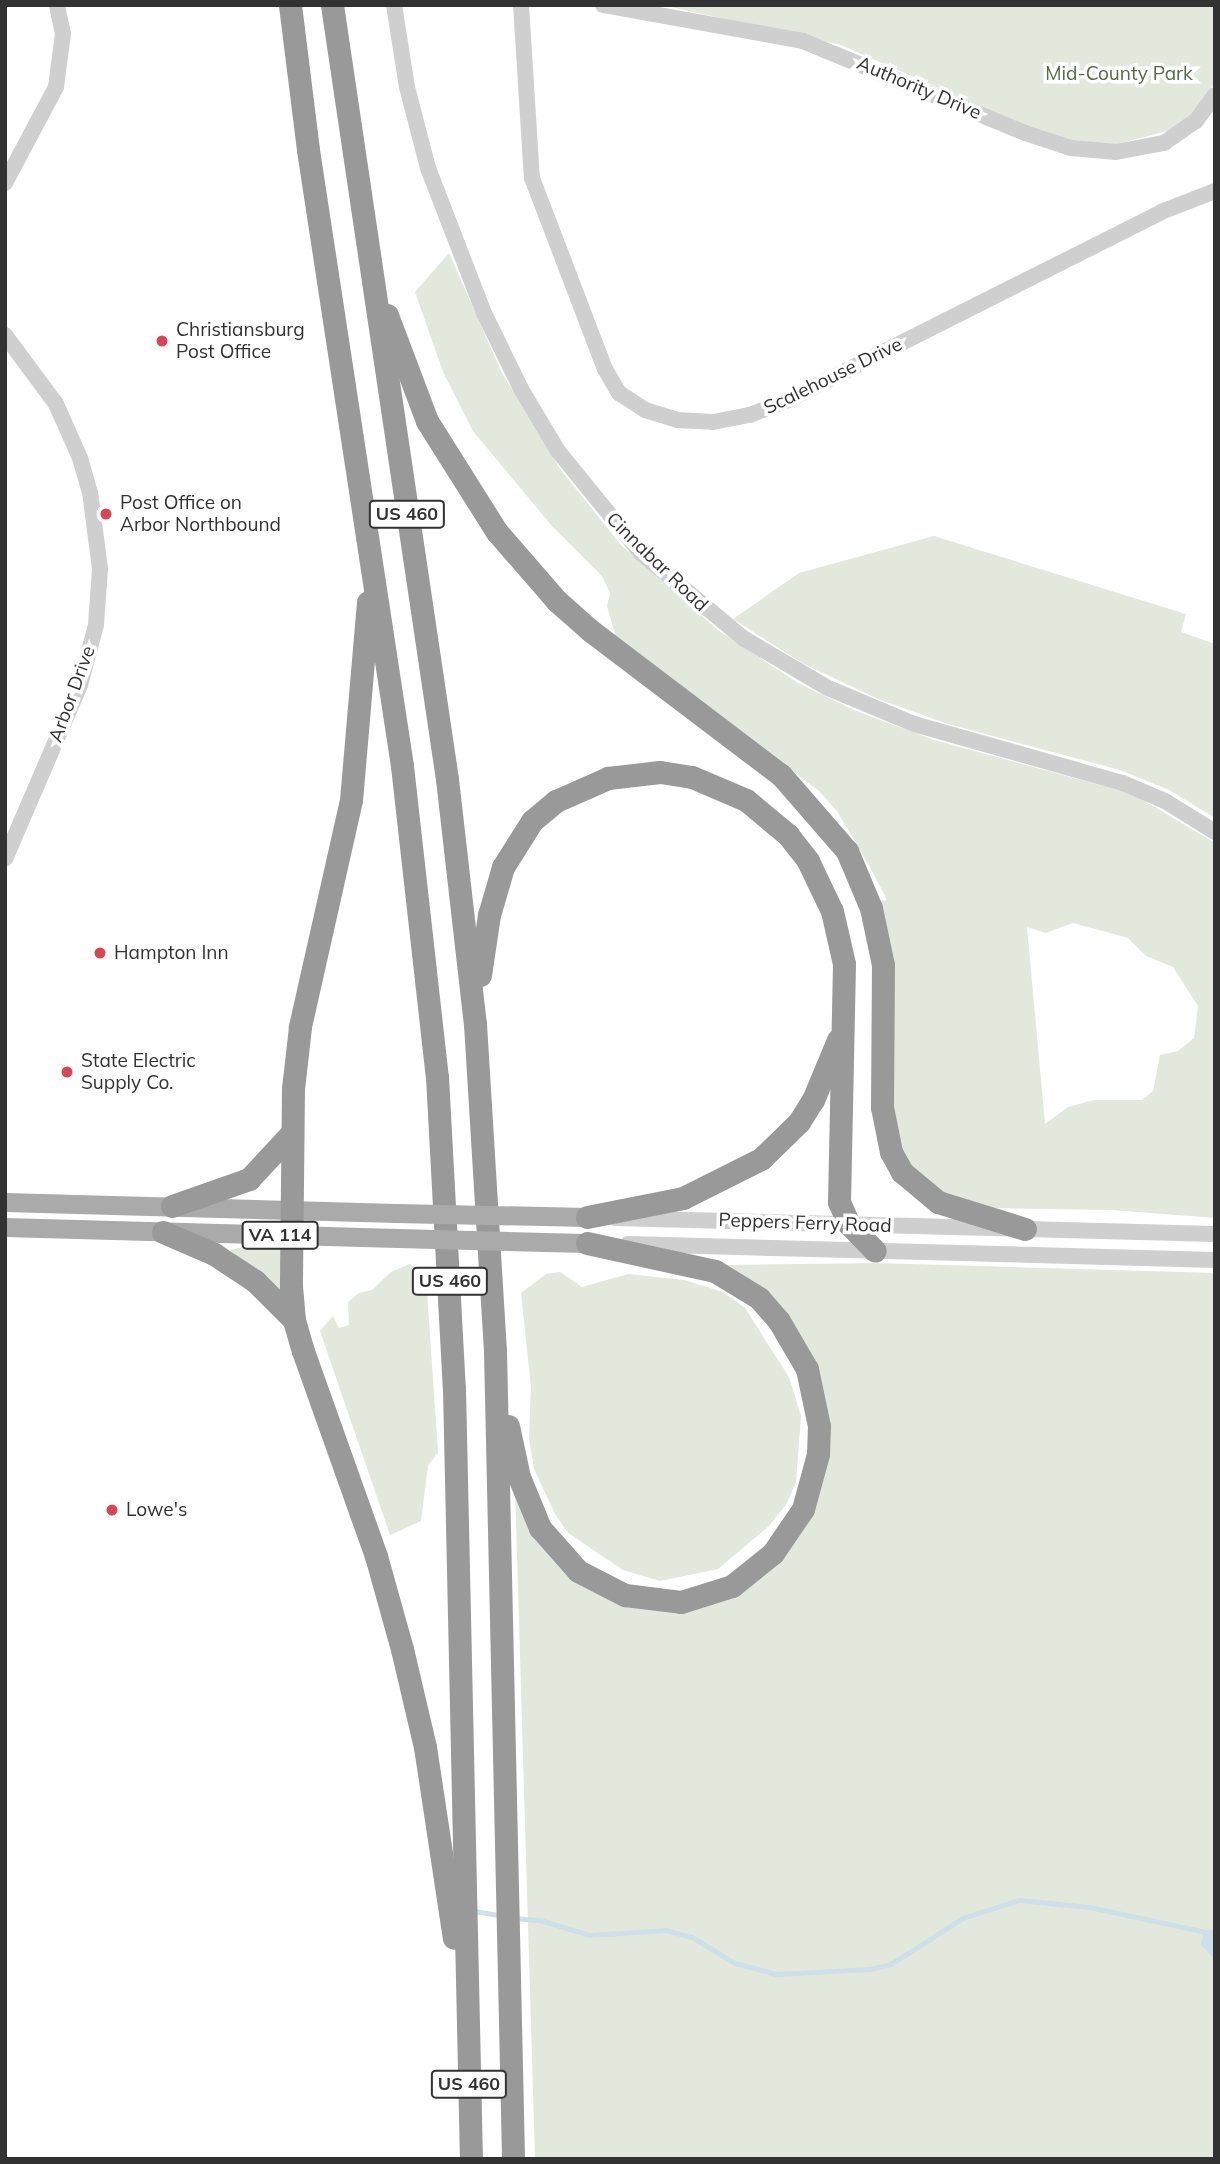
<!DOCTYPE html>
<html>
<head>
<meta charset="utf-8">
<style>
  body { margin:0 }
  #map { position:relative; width:1220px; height:2164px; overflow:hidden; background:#fff; font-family:Mulish,sans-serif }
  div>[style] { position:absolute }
  .green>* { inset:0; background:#e2e8dc }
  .water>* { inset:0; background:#cddfe9 }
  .stream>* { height:4.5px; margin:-2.25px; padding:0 2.25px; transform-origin:2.25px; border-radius:2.25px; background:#cddfe9 }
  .minor>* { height:16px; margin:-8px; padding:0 8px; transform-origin:8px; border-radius:8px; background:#cfcfcf }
  .major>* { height:19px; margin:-9.5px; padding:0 9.5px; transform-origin:9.5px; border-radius:9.5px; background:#aaa }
  .highway>* { height:23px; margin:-11.5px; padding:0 11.5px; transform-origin:11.5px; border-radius:11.5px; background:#999 }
  .major-bridge>* { height:19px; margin:-9.5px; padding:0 9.5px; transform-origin:9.5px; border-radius:9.5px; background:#aaa }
  .dots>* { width:19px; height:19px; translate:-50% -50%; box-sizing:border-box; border:4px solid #fff; border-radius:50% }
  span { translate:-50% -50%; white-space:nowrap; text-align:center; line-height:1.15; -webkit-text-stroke:7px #fff; paint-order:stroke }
  .shield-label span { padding:2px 5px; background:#fff; border:2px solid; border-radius:5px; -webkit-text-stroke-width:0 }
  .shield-label { font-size:18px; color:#323232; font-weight:700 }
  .park-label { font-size:19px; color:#566b42 }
  .street-label { font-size:19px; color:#323232 }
  .poi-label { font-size:19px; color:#323232 }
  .left { translate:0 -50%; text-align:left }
  .frame { position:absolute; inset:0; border:7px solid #323232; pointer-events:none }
</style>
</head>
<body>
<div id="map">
  <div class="green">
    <div style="clip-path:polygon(662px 5px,1215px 5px,1215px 82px,1191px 116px,1167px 131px,1114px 145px,1081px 143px,1023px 125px,841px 45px)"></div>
    <div style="clip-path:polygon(evenodd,449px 253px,502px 373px,560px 469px,621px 545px,718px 630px,798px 683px,854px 710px,934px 740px,1133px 794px,1215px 843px,1215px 1218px,1112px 1210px,990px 1208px,945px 1195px,908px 1164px,891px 1125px,891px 960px,880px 901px,887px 900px,871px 869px,837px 811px,819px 791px,616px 638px,607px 606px,610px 593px,602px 576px,552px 526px,473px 431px,443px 372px,415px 292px,449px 253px,1073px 923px,1128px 938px,1146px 956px,1173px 967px,1198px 1006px,1194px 1038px,1178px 1051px,1160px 1055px,1153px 1091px,1142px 1100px,1094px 1100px,1068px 1107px,1045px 1124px,1027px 927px,1046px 933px,1073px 923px)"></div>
    <div style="clip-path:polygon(934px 536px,1186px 614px,1181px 632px,1215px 644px,1215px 818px,1169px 790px,1120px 770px,948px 724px,878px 699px,802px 663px,733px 619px,799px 573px)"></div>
    <div style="clip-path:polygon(266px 1242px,282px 1251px,283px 1294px,230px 1250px)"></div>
    <div style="clip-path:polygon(876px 1263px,1215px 1273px,1215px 2159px,535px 2159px,515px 1488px,535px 1528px,642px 1603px,762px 1573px,829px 1433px,827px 1407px,814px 1358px,790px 1318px,724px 1265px)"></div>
    <div style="clip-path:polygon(410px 1264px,426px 1277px,438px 1452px,428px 1466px,421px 1521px,390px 1535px,320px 1331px,333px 1316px,339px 1328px,349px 1325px,348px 1302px,359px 1293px,372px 1290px,391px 1272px)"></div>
    <div style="clip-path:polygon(560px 1272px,582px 1287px,628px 1274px,684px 1280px,723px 1292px,745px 1308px,789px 1377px,801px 1416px,796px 1482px,786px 1505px,768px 1527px,718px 1569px,660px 1581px,623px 1570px,568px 1533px,555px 1514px,534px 1469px,529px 1439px,531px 1387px,521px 1293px,546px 1274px)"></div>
  </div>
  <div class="water">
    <div style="clip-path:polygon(1215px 1928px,1215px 1960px,1201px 1945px,1203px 1935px)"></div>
  </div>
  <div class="stream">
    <div style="left:474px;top:1911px;width:26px;rotate:9deg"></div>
    <div style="left:515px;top:1918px;width:25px;rotate:5deg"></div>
    <div style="left:540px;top:1920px;width:52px;rotate:16.7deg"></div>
    <div style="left:590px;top:1935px;width:76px;rotate:-3.8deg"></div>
    <div style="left:666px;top:1930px;width:27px;rotate:15deg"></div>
    <div style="left:692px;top:1937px;width:50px;rotate:31.2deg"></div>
    <div style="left:735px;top:1963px;width:42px;rotate:15deg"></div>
    <div style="left:776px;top:1974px;width:94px;rotate:-3deg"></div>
    <div style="left:870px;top:1969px;width:22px;rotate:-13deg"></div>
    <div style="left:891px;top:1964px;width:85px;rotate:-32.6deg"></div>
    <div style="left:963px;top:1918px;width:59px;rotate:-17.8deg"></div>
    <div style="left:1019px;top:1900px;width:71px;rotate:5.6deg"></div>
    <div style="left:1090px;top:1907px;width:128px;rotate:12.2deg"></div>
  </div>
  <div class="minor">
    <div style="left:394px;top:5px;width:83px;rotate:81deg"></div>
    <div style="left:407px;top:87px;width:84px;rotate:75.5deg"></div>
    <div style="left:428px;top:168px;width:155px;rotate:68.9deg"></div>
    <div style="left:484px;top:313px;width:85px;rotate:64deg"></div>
    <div style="left:521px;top:389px;width:72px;rotate:59.2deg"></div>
    <div style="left:558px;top:451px;width:132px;rotate:50.9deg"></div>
    <div style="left:641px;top:553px;width:133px;rotate:39.8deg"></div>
    <div style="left:743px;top:638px;width:99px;rotate:30.5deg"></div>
    <div style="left:828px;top:688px;width:93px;rotate:22.7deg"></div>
    <div style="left:914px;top:724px;width:217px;rotate:15.8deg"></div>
    <div style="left:1123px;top:783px;width:46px;rotate:23.2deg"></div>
    <div style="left:1165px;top:801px;width:59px;rotate:31.8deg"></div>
    <div style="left:521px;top:5px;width:173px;rotate:86.4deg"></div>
    <div style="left:532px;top:178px;width:204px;rotate:69.1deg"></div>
    <div style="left:605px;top:369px;width:28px;rotate:60deg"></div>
    <div style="left:619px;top:393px;width:31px;rotate:33deg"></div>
    <div style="left:645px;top:410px;width:34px;rotate:17deg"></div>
    <div style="left:677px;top:420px;width:36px;rotate:3deg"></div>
    <div style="left:713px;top:422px;width:38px;rotate:-11deg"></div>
    <div style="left:750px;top:415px;width:41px;rotate:-21.5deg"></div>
    <div style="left:788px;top:400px;width:418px;rotate:-26.7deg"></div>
    <div style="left:1161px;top:212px;width:58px;rotate:-21.3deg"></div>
    <div style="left:603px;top:5px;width:203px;rotate:10.2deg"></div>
    <div style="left:803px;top:41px;width:240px;rotate:22.5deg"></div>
    <div style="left:1025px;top:133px;width:48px;rotate:18.1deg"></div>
    <div style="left:1071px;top:148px;width:45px;rotate:5.1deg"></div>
    <div style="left:1116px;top:152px;width:49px;rotate:-10.6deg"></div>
    <div style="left:1164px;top:143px;width:39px;rotate:-35deg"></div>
    <div style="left:1196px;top:121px;width:32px;rotate:-54deg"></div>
    <div style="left:5px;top:183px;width:109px;rotate:-62deg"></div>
    <div style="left:56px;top:87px;width:53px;rotate:-82.5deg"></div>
    <div style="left:63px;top:34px;width:30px;rotate:-102deg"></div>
    <div style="left:5px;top:335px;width:86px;rotate:53.5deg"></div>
    <div style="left:56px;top:404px;width:59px;rotate:66deg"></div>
    <div style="left:80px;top:458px;width:35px;rotate:74deg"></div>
    <div style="left:90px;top:492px;width:78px;rotate:82.6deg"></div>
    <div style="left:100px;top:569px;width:56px;rotate:94.1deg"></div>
    <div style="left:96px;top:625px;width:62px;rotate:104.9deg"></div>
    <div style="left:80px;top:685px;width:189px;rotate:113.3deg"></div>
    <div style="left:615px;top:1218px;width:600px;rotate:1.53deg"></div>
    <div style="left:628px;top:1244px;width:587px;rotate:1.56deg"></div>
  </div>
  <div class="major">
    <div style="left:5px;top:1202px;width:391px;rotate:1.6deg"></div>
    <div style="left:543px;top:1216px;width:44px;rotate:1.3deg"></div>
    <div style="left:5px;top:1227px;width:393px;rotate:1.6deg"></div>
    <div style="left:544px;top:1242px;width:43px;rotate:1.3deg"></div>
  </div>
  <div class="highway">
    <div style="left:290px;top:5px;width:146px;rotate:82.9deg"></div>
    <div style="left:308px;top:150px;width:623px;rotate:81.32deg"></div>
    <div style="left:402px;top:766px;width:313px;rotate:83.6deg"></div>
    <div style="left:437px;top:1077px;width:311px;rotate:86.9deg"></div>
    <div style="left:454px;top:1388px;width:771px;rotate:88.74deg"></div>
    <div style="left:332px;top:5px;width:782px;rotate:81.55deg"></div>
    <div style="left:447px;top:779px;width:247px;rotate:83.5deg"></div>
    <div style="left:475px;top:1024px;width:328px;rotate:86.5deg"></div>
    <div style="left:495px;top:1351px;width:808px;rotate:88.72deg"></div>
    <div style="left:387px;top:315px;width:113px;rotate:69.3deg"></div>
    <div style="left:427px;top:421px;width:131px;rotate:57.8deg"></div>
    <div style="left:497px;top:532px;width:91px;rotate:49deg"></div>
    <div style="left:557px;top:601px;width:45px;rotate:41.4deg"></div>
    <div style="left:591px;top:631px;width:238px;rotate:37.2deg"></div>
    <div style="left:781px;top:775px;width:101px;rotate:49deg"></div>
    <div style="left:847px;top:851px;width:62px;rotate:67.2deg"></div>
    <div style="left:871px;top:908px;width:58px;rotate:78.1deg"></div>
    <div style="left:883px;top:965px;width:142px;rotate:90.4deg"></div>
    <div style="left:882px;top:1107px;width:46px;rotate:78.7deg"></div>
    <div style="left:891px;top:1152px;width:23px;rotate:61deg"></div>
    <div style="left:902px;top:1172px;width:47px;rotate:39.8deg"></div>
    <div style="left:938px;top:1202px;width:91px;rotate:17.2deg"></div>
    <div style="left:368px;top:602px;width:199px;rotate:94.9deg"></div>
    <div style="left:351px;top:800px;width:233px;rotate:102.7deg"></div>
    <div style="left:300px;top:1027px;width:61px;rotate:96.5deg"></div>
    <div style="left:293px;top:1088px;width:198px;rotate:90.6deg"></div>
    <div style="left:291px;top:1286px;width:34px;rotate:85deg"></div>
    <div style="left:294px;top:1320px;width:32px;rotate:74deg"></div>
    <div style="left:303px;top:1351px;width:218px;rotate:70.4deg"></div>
    <div style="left:376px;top:1556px;width:97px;rotate:74.4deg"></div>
    <div style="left:402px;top:1649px;width:101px;rotate:76.8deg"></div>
    <div style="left:425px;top:1747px;width:193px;rotate:81.4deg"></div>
    <div style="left:480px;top:975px;width:61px;rotate:-81.5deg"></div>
    <div style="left:489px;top:915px;width:50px;rotate:-73.7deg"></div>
    <div style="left:503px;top:867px;width:54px;rotate:-57.8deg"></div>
    <div style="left:532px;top:821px;width:31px;rotate:-40deg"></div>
    <div style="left:556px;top:801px;width:57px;rotate:-23.9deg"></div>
    <div style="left:608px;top:778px;width:52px;rotate:-6.6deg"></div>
    <div style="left:660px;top:772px;width:32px;rotate:9deg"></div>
    <div style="left:692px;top:777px;width:59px;rotate:23.1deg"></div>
    <div style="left:746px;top:800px;width:55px;rotate:39.8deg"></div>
    <div style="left:788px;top:835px;width:33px;rotate:52deg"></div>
    <div style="left:808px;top:861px;width:55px;rotate:64.4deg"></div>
    <div style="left:832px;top:911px;width:54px;rotate:77.2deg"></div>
    <div style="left:844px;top:964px;width:238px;rotate:91.2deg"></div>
    <div style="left:839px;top:1202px;width:24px;rotate:66deg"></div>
    <div style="left:849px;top:1224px;width:37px;rotate:46deg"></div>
    <div style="left:172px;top:1206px;width:82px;rotate:-19.3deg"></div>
    <div style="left:249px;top:1179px;width:60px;rotate:-47deg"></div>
    <div style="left:587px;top:1217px;width:98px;rotate:-11.2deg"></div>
    <div style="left:683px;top:1198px;width:87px;rotate:-26.6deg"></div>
    <div style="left:761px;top:1159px;width:53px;rotate:-44.2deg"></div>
    <div style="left:799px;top:1122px;width:26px;rotate:-58deg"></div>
    <div style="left:813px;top:1100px;width:65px;rotate:-67.4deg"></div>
    <div style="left:163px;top:1232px;width:56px;rotate:23.3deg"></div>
    <div style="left:214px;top:1254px;width:49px;rotate:33.4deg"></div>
    <div style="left:255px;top:1281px;width:55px;rotate:45deg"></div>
    <div style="left:508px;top:1426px;width:52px;rotate:77.8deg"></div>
    <div style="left:519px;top:1477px;width:55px;rotate:67.6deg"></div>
    <div style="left:540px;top:1528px;width:57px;rotate:48.5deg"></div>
    <div style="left:578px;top:1571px;width:53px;rotate:27.1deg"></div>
    <div style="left:625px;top:1595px;width:56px;rotate:7.1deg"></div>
    <div style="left:681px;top:1602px;width:53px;rotate:-17.4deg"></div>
    <div style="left:732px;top:1586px;width:53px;rotate:-38.8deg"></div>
    <div style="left:773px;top:1553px;width:53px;rotate:-55.7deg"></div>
    <div style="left:803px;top:1509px;width:57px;rotate:-74.7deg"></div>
    <div style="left:818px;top:1454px;width:28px;rotate:-88deg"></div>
    <div style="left:819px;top:1426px;width:58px;rotate:-101.9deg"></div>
    <div style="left:807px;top:1369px;width:56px;rotate:-120.3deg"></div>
    <div style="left:779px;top:1321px;width:30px;rotate:-131deg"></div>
    <div style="left:759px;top:1298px;width:52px;rotate:-148.5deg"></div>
    <div style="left:715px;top:1271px;width:131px;rotate:-167.7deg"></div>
  </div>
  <div class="major-bridge">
    <div style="left:396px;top:1213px;width:147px;rotate:1.2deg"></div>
    <div style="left:398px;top:1238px;width:146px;rotate:1.6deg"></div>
  </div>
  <div class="dots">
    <div style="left:162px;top:341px;background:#d74652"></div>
    <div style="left:106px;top:514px;background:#d74652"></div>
    <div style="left:100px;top:953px;background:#d74652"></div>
    <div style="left:67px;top:1072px;background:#d74652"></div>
    <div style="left:112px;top:1510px;background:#d74652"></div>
  </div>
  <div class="shield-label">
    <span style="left:407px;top:514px">US 460</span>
    <span style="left:280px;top:1235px">VA 114</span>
    <span style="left:450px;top:1281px">US 460</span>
    <span style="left:469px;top:2084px">US 460</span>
  </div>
  <div class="park-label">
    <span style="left:1119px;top:74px">Mid-County Park</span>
  </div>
  <div class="street-label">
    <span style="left:919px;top:88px;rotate:23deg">Authority Drive</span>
    <span style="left:833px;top:376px;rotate:-26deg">Scalehouse Drive</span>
    <span style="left:657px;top:562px;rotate:44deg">Cinnabar Road</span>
    <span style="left:72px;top:694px;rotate:-70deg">Arbor Drive</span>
    <span style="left:805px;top:1223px;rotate:2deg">Peppers Ferry Road</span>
  </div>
  <div class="poi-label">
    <span class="left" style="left:176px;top:341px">Christiansburg<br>Post Office</span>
    <span class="left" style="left:120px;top:514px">Post Office on<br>Arbor Northbound</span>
    <span class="left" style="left:114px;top:953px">Hampton Inn</span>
    <span class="left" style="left:81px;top:1072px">State Electric<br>Supply Co.</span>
    <span class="left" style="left:126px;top:1510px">Lowe's</span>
  </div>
  <div class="frame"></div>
</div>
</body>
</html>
